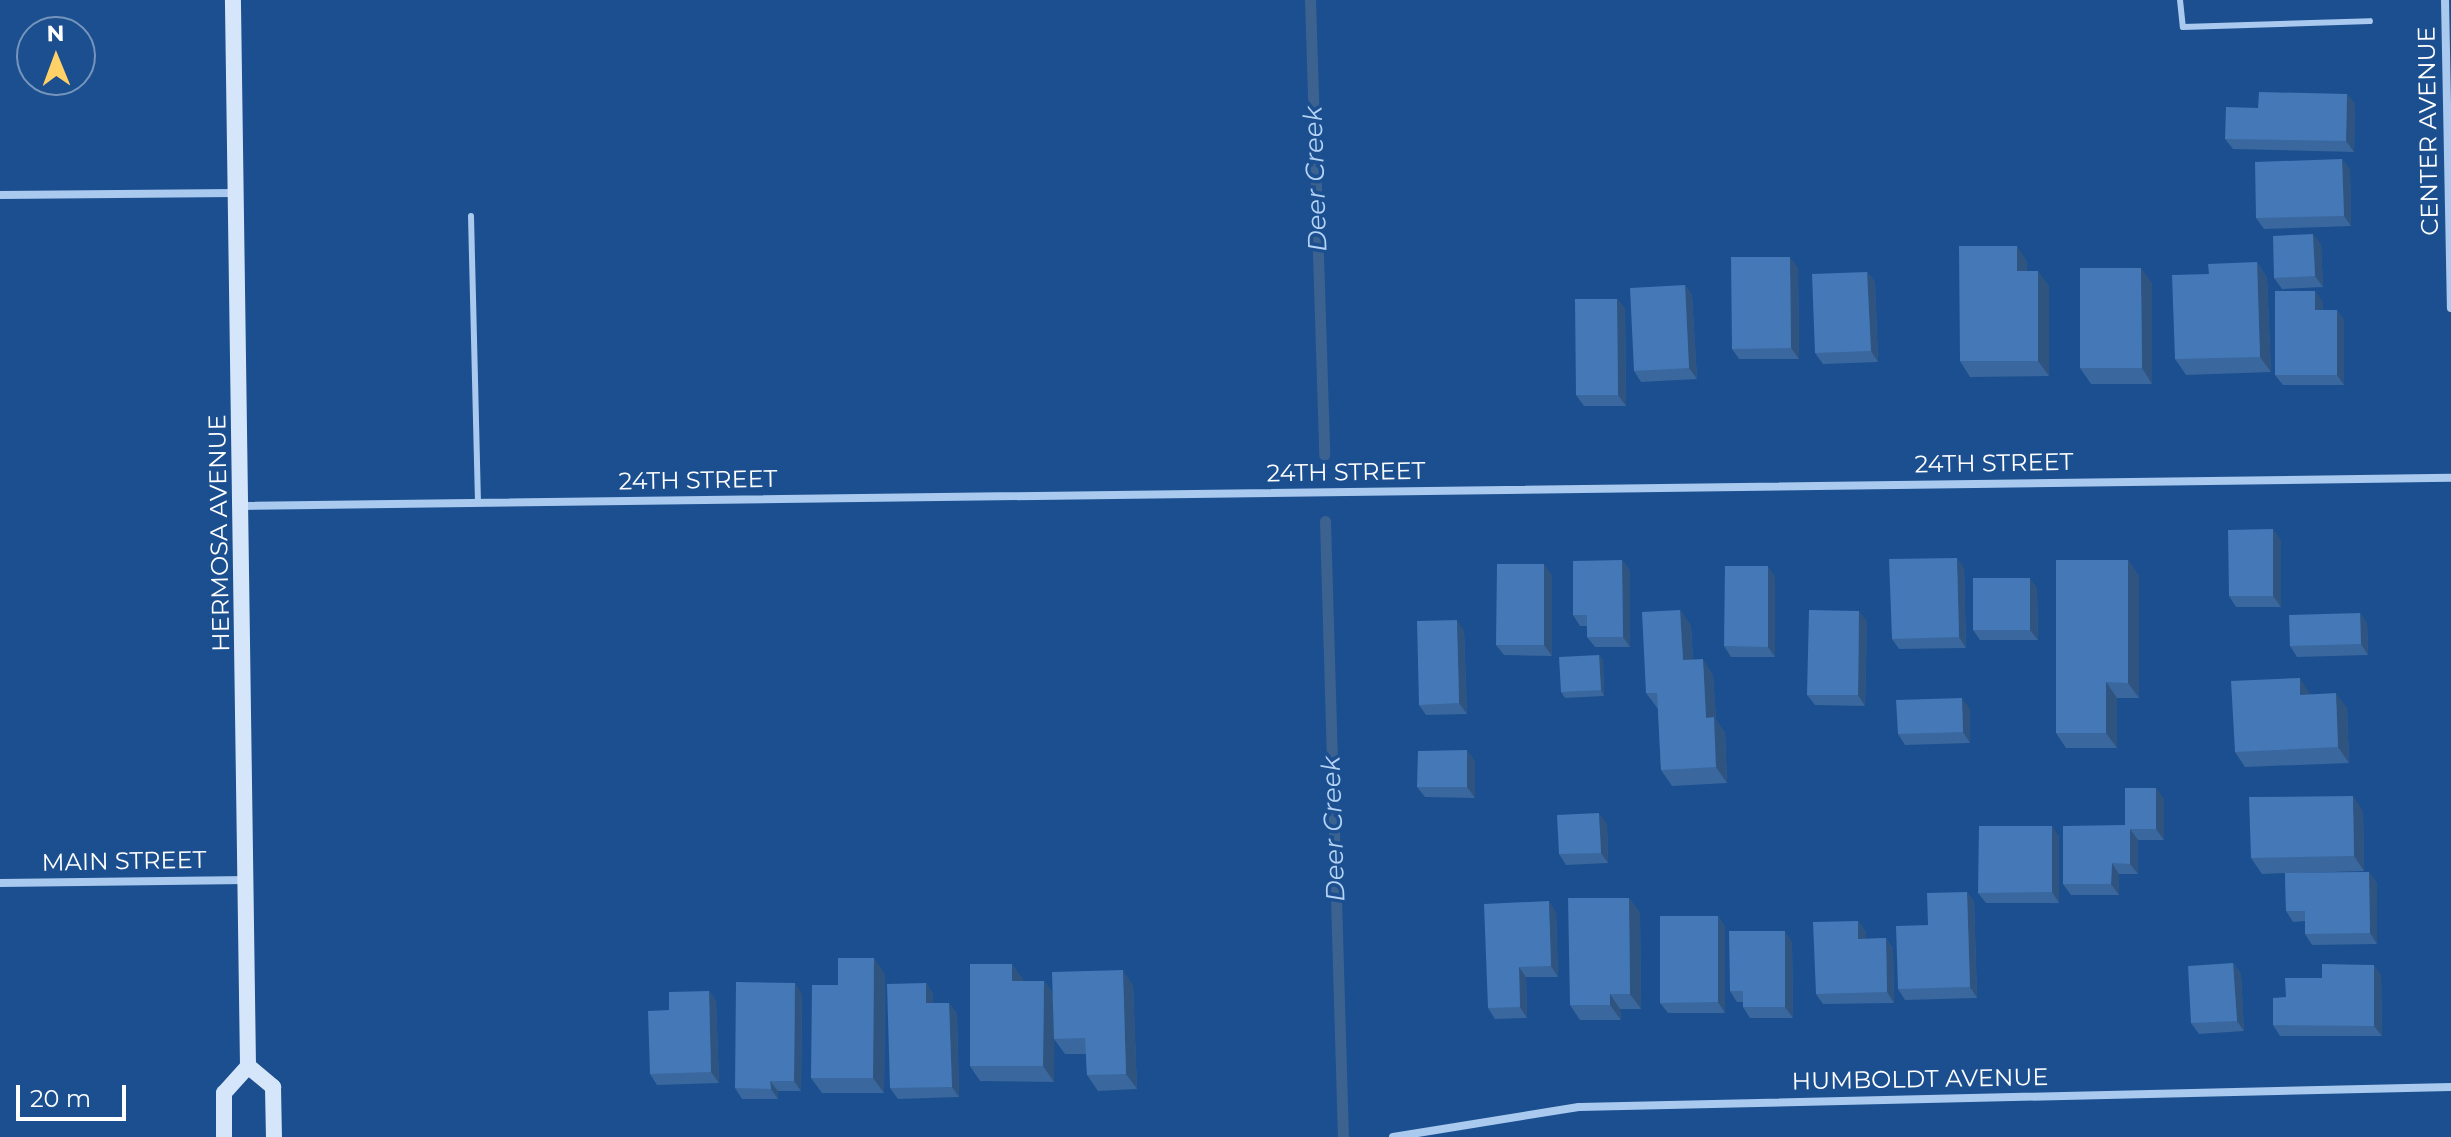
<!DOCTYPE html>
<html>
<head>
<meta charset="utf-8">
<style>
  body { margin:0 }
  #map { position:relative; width:2451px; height:1137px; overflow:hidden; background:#1b4f8f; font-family:Montserrat,sans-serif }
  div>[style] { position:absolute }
  .stream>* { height:11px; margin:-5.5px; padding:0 5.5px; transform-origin:5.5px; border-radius:5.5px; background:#3c6290 }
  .lane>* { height:6px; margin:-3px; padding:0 3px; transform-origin:3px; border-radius:3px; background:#a9c9ee }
  .street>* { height:8px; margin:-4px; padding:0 4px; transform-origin:4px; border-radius:4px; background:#a9c9ee }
  .secondary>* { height:16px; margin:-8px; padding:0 8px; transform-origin:8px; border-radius:8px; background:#d6e6fa }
  .wall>* { inset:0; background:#3a679d }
  .shaded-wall>* { inset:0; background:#305480 }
  .building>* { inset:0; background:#4478b7 }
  span { translate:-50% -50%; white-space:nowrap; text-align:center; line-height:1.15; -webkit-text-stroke:7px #1b4f8f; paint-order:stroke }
  .street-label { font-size:24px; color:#fff }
  .water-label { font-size:26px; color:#b5d3f5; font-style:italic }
  .north { position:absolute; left:16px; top:16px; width:80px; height:80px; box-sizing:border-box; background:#1b4f8f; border:2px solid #7695bc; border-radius:50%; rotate:359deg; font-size:22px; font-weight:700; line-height:32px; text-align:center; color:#fff }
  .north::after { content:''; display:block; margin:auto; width:28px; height:36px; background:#ffd166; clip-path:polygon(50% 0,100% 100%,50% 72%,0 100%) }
  .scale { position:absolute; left:16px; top:1085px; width:110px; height:36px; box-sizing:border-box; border:4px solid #fff; border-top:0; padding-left:10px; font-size:24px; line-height:28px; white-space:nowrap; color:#fff; -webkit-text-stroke:6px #1b4f8f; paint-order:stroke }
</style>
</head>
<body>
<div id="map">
  <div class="stream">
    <div style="left:1310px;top:0;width:455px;rotate:88.2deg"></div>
    <div style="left:1325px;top:521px;width:616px;rotate:88.33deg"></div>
  </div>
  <div class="lane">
    <div style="left:2180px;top:0;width:27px;rotate:84deg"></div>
    <div style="left:2183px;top:27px;width:187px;rotate:-1.8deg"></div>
    <div style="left:471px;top:216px;width:287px;rotate:88.6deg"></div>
  </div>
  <div class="street">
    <div style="left:2445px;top:0;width:308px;rotate:88.9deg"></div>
    <div style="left:0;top:195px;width:235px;rotate:-0.5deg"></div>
    <div style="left:242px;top:506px;width:2209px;rotate:-0.73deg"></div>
    <div style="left:0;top:883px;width:247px;rotate:-0.7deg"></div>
    <div style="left:1393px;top:1137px;width:188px;rotate:-9.2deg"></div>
    <div style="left:1579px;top:1107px;width:872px;rotate:-1.31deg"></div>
  </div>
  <div class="secondary">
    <div style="left:248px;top:1066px;width:33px;rotate:40deg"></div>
    <div style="left:273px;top:1087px;width:50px;rotate:88.9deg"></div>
    <div style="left:224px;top:1137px;width:44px;rotate:-90deg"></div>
    <div style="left:224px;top:1093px;width:36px;rotate:-48deg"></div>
    <div style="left:248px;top:1066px;width:1066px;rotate:-90.81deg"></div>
  </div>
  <div class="wall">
    <div style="clip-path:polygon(2347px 94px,2355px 104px,2354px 152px,2233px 149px,2225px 139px)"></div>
    <div style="clip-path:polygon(2342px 159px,2350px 170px,2351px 226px,2264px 229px,2256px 218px)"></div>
    <div style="clip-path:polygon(2321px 244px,2323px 287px,2282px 289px,2274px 278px)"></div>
    <div style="clip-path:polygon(2027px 261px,2027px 271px,2049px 286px,2049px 376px,1970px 377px,1960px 361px)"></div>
    <div style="clip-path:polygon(2257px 262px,2267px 278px,2271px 372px,2186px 375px,2175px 359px,2209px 274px)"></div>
    <div style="clip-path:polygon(1798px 268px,1799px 359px,1739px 359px,1732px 349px)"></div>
    <div style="clip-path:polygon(1867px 272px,1875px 282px,1878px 362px,1823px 364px,1815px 353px)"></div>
    <div style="clip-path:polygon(2152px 283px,2152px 384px,2091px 384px,2080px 368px)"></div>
    <div style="clip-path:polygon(1685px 285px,1692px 296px,1697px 379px,1641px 382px,1634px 371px)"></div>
    <div style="clip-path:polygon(1617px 299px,1625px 309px,1626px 406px,1584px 406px,1576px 395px)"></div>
    <div style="clip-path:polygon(2323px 302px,2323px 310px,2337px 310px,2344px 320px,2344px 385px,2283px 385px,2275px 375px)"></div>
    <div style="clip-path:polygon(2281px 540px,2281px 607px,2236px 607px,2229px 596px)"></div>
    <div style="clip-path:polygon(1622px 560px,1630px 571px,1630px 647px,1595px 647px,1587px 637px,1587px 626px,1580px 626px,1573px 615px)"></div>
    <div style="clip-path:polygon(2128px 560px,2139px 576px,2139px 698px,2117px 698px,2117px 748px,2066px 748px,2056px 733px)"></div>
    <div style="clip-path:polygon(1964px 568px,1966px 648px,1899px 649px,1892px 639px)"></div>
    <div style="clip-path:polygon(1552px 575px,1552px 656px,1504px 655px,1496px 645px)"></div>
    <div style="clip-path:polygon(1775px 577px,1775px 657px,1731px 657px,1724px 646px)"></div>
    <div style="clip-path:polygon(2037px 588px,2038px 640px,1980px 640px,1973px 630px)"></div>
    <div style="clip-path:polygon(1680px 610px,1691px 626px,1693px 660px,1713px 675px,1716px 720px,1725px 733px,1727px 783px,1672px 786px,1661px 770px,1658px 709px,1646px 693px)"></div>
    <div style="clip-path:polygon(2360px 613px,2367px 624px,2368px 655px,2297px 657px,2290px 646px)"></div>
    <div style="clip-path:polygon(1867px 621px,1865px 706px,1815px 705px,1807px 695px)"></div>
    <div style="clip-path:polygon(1464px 631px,1467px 714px,1426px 715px,1419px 705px)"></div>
    <div style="clip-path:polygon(1599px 655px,1603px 660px,1604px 696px,1565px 698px,1561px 692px)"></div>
    <div style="clip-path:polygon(2310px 694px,2347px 708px,2349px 763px,2245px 767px,2235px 752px)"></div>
    <div style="clip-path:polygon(1970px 709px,1970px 743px,1905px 745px,1898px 734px)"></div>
    <div style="clip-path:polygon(1475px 761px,1475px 798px,1425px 797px,1417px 787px)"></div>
    <div style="clip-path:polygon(2164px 799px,2164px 840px,2138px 840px,2138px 874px,2119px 874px,2119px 895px,2071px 895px,2063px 884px,2125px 825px)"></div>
    <div style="clip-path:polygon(2363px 811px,2364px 871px,2300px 873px,2369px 872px,2377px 883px,2377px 944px,2312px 945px,2305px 934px,2305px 921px,2293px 922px,2286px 911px,2285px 873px,2262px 874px,2251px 858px)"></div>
    <div style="clip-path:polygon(1607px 824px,1608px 863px,1566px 865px,1559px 854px)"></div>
    <div style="clip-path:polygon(2059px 836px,2059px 903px,1986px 903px,1978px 893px)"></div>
    <div style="clip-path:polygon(1967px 892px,1974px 902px,1977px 998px,1905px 1000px,1898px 989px,1928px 925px)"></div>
    <div style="clip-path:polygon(1629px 898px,1640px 913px,1641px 1009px,1620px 1009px,1621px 1020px,1580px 1020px,1570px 1005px)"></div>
    <div style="clip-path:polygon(1556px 912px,1558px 977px,1526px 977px,1527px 1018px,1495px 1019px,1488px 1008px)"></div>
    <div style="clip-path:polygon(1718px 916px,1725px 927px,1725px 1013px,1668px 1013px,1660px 1003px)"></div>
    <div style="clip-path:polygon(1858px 921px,1866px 932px,1866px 939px,1886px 938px,1893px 949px,1894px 1003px,1823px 1004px,1816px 994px)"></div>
    <div style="clip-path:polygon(1792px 942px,1793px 1018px,1750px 1018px,1743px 1007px,1743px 1002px,1737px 1002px,1730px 991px)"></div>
    <div style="clip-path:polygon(2233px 963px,2241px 974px,2244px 1031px,2199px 1034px,2191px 1023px)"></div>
    <div style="clip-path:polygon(1012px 964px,1023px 981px,1044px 981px,1053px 994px,1133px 985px,1137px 1089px,1098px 1091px,1087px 1075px,1086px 1054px,1065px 1054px,1054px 1039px,1054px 1082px,980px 1081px,970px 1066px)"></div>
    <div style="clip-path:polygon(885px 974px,884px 1093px,822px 1093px,811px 1078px,838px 985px)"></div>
    <div style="clip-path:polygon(2381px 975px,2382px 1036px,2280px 1036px,2273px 1025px,2286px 997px,2322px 978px)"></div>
    <div style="clip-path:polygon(926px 983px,933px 994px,933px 1003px,949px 1003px,957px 1014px,959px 1097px,898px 1099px,890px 1088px)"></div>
    <div style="clip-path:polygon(709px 991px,716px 1001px,719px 1083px,657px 1085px,650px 1074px,669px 1010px)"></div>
    <div style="clip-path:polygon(802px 994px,801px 1091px,778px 1091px,778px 1099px,742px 1099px,735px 1088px)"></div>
  </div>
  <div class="shaded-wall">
    <div style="clip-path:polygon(2347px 94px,2355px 104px,2354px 152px,2346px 141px)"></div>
    <div style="clip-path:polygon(2342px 159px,2350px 170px,2351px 226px,2344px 216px)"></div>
    <div style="clip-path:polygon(2313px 234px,2321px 244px,2323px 287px,2315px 276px)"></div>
    <div style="clip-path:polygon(2017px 246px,2027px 261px,2027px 286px,2017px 271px)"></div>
    <div style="clip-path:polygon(1790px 257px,1798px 268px,1799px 359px,1791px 348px)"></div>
    <div style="clip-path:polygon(2257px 262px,2267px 278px,2271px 372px,2260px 357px)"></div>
    <div style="clip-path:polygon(2141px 268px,2152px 283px,2152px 384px,2142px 368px)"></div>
    <div style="clip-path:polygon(2038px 271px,2049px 286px,2049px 376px,2038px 361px)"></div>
    <div style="clip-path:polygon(1867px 272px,1875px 282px,1878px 362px,1871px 351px)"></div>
    <div style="clip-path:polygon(1685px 285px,1692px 296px,1697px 379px,1689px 368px)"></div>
    <div style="clip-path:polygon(2315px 291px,2323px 302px,2323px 321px,2315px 310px)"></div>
    <div style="clip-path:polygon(1617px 299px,1625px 309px,1626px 406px,1618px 395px)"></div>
    <div style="clip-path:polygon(2337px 310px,2344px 320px,2344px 385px,2337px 375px)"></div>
    <div style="clip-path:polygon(2273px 529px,2281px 540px,2281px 607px,2273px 596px)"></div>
    <div style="clip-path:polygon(1957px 558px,1964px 568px,1966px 648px,1959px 637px)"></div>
    <div style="clip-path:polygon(1622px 560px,1630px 571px,1630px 647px,1623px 637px)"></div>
    <div style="clip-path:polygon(2128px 560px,2139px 576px,2139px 698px,2128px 683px)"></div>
    <div style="clip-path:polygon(1544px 564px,1552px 575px,1552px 656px,1544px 645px)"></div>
    <div style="clip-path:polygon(1768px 566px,1775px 577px,1775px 657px,1768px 647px)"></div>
    <div style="clip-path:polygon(2030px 578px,2037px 588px,2038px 640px,2030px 630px)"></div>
    <div style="clip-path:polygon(1680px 610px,1691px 626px,1694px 676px,1683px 660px)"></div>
    <div style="clip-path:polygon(1859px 611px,1867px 621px,1865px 706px,1858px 695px)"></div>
    <div style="clip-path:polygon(2360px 613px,2367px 624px,2368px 655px,2361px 644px)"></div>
    <div style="clip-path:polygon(1457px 620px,1464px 631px,1467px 714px,1459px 703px)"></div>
    <div style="clip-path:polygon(1599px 655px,1603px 660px,1604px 696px,1601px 690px)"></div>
    <div style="clip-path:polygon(1703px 659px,1713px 675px,1716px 720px,1725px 733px,1727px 783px,1716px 767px,1706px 718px)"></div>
    <div style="clip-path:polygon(2300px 678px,2310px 694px,2311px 710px,2300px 695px)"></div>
    <div style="clip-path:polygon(2106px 682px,2117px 698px,2117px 748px,2106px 733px)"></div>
    <div style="clip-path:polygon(2336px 693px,2347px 708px,2349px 763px,2338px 747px)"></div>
    <div style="clip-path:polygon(1962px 698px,1970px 709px,1970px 743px,1963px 732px)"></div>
    <div style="clip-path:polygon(1467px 750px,1475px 761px,1475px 798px,1467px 787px)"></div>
    <div style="clip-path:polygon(2156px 788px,2164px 799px,2164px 840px,2156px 829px)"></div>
    <div style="clip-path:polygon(2353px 796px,2363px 811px,2364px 871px,2354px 856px)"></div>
    <div style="clip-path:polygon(1599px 813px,1607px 824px,1608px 863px,1601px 853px)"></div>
    <div style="clip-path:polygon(2052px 826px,2059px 836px,2059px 903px,2052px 892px)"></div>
    <div style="clip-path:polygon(2130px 829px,2138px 840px,2138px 874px,2130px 864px)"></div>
    <div style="clip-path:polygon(2112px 863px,2119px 874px,2119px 895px,2111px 884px)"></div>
    <div style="clip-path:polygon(2369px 872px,2377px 883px,2377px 944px,2370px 933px)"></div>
    <div style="clip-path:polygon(1967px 892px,1974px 902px,1977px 998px,1970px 987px)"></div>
    <div style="clip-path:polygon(1629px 898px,1640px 913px,1641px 1009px,1630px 994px)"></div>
    <div style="clip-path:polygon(1549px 901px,1556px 912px,1558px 977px,1551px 966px)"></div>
    <div style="clip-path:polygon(1718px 916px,1725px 927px,1725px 1013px,1718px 1002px)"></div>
    <div style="clip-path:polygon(1858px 921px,1866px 932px,1866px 950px,1858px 939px)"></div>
    <div style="clip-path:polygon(1785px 931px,1792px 942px,1793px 1018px,1785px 1007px)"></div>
    <div style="clip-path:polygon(1886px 938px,1893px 949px,1894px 1003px,1887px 992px)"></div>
    <div style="clip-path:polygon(874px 958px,885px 974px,884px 1093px,873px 1078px)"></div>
    <div style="clip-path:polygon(2233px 963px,2241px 974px,2244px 1031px,2237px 1021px)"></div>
    <div style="clip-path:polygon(1012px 964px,1023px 979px,1023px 996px,1012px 981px)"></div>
    <div style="clip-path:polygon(2374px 965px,2381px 975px,2382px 1036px,2374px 1026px)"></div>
    <div style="clip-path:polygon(1519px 967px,1526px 977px,1527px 1018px,1520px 1007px)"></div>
    <div style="clip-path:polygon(1123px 970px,1133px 985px,1137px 1089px,1126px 1074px)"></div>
    <div style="clip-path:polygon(1044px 981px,1055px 996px,1054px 1082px,1043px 1066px)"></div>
    <div style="clip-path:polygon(795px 983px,802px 994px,801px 1091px,794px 1081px)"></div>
    <div style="clip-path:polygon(926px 983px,933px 994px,933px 1014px,926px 1003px)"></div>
    <div style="clip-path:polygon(709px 991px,716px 1001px,719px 1083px,711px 1072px)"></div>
    <div style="clip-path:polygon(1610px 994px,1620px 1009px,1621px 1020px,1610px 1005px)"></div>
    <div style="clip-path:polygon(949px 1003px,957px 1014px,959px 1097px,952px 1087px)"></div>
    <div style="clip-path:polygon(770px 1081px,778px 1091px,778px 1099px,771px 1089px)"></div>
  </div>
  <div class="building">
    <div style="clip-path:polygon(2259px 92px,2347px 94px,2346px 141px,2225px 139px,2226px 107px,2258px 108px)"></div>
    <div style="clip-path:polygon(2342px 159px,2344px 216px,2256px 218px,2255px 162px)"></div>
    <div style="clip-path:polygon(2313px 234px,2315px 276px,2274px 278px,2273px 236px)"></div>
    <div style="clip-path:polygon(1959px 246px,2017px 246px,2017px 271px,2038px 271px,2038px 361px,1960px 361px)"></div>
    <div style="clip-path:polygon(1731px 257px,1790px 257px,1791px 348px,1732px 349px)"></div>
    <div style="clip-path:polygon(2257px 262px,2260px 357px,2175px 359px,2172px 275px,2209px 274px,2208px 264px)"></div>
    <div style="clip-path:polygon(2080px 268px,2141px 268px,2142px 368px,2080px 368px)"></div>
    <div style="clip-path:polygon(1867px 272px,1871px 351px,1815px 353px,1812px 274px)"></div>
    <div style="clip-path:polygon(1685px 285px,1689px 368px,1634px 371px,1630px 288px)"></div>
    <div style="clip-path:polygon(2275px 291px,2315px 291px,2315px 310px,2337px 310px,2337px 375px,2275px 375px)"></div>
    <div style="clip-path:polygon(1575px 299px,1617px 299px,1618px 395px,1576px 395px)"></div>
    <div style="clip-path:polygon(2273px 529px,2273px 596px,2229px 596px,2228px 530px)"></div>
    <div style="clip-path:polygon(1957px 558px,1959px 637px,1892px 639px,1889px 559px)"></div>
    <div style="clip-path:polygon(1622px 560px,1623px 637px,1587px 637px,1587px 615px,1573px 615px,1573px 561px)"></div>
    <div style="clip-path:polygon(2056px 560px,2128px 560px,2128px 683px,2106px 682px,2106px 733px,2056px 733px)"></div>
    <div style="clip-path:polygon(1497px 564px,1544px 564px,1544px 645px,1496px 645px)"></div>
    <div style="clip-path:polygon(1725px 566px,1768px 566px,1768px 647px,1724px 646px)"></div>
    <div style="clip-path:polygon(1973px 578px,2030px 578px,2030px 630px,1973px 630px)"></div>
    <div style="clip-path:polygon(1680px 610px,1683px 660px,1703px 659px,1706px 718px,1714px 717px,1716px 767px,1661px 770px,1657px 693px,1646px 693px,1642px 612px)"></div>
    <div style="clip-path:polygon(1809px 610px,1859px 611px,1858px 695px,1807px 695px)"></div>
    <div style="clip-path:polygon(2360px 613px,2361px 644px,2290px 646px,2289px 615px)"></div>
    <div style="clip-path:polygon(1457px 620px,1459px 703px,1419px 705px,1417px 621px)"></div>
    <div style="clip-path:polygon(1599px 655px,1601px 690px,1561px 692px,1559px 657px)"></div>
    <div style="clip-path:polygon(2300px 678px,2300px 695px,2336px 693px,2338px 747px,2235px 752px,2231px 681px)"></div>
    <div style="clip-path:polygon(1962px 698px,1963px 732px,1898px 734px,1896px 700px)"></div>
    <div style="clip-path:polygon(1467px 750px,1467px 787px,1417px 787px,1418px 751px)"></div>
    <div style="clip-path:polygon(2125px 788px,2156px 788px,2156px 829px,2130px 829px,2130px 864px,2112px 863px,2111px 884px,2063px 884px,2063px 826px,2125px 825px)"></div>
    <div style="clip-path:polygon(2353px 796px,2354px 856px,2251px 858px,2249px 797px)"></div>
    <div style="clip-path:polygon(1599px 813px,1601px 853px,1559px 854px,1557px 815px)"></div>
    <div style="clip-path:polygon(1979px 826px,2052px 826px,2052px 892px,1978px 893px)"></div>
    <div style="clip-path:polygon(2369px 872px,2370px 933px,2305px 934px,2305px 911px,2286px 911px,2285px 873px)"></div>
    <div style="clip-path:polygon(1967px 892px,1970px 987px,1898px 989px,1896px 926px,1928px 925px,1927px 893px)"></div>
    <div style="clip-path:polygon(1568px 898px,1629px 898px,1630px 994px,1610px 994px,1610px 1005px,1570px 1005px)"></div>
    <div style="clip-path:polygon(1549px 901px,1551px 966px,1519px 967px,1520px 1007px,1488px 1008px,1484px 904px)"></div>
    <div style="clip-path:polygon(1660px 916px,1718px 916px,1718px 1002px,1660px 1003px)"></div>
    <div style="clip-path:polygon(1858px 921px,1858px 939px,1886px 938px,1887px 992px,1816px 994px,1813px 922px)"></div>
    <div style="clip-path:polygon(1729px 931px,1785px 931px,1785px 1007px,1743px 1007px,1743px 991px,1730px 991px)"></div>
    <div style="clip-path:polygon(838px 958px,874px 958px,873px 1078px,811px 1078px,812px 985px,838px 985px)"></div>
    <div style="clip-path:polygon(2233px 963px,2237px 1021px,2191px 1023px,2188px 966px)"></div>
    <div style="clip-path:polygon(970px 964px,1012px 964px,1012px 981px,1044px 981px,1043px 1066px,970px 1066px)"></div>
    <div style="clip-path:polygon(2322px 964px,2374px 965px,2374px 1026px,2273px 1025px,2273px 998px,2286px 997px,2285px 978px,2322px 978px)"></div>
    <div style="clip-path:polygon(1123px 970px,1126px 1074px,1087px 1075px,1085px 1038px,1054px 1039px,1052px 972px)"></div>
    <div style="clip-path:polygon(736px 982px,795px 983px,794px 1081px,770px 1081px,771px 1089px,735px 1088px)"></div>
    <div style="clip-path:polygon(926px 983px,926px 1003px,949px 1003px,952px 1087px,890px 1088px,887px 984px)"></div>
    <div style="clip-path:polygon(709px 991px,711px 1072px,650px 1074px,648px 1011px,669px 1010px,669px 992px)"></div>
  </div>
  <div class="street-label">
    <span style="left:2428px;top:131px;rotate:-91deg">CENTER AVENUE</span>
    <span style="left:1994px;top:463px;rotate:-1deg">24TH STREET</span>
    <span style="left:1346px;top:472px;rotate:-1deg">24TH STREET</span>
    <span style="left:698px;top:480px;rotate:-1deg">24TH STREET</span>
    <span style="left:219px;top:533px;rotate:-91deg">HERMOSA AVENUE</span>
    <span style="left:124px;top:861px;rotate:-1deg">MAIN STREET</span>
    <span style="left:1920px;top:1079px;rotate:-1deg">HUMBOLDT AVENUE</span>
  </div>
  <div class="water-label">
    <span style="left:1316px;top:179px;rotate:-92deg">Deer Creek</span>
    <span style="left:1334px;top:829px;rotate:-92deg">Deer Creek</span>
  </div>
  <div class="north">N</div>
  <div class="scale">20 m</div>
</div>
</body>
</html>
